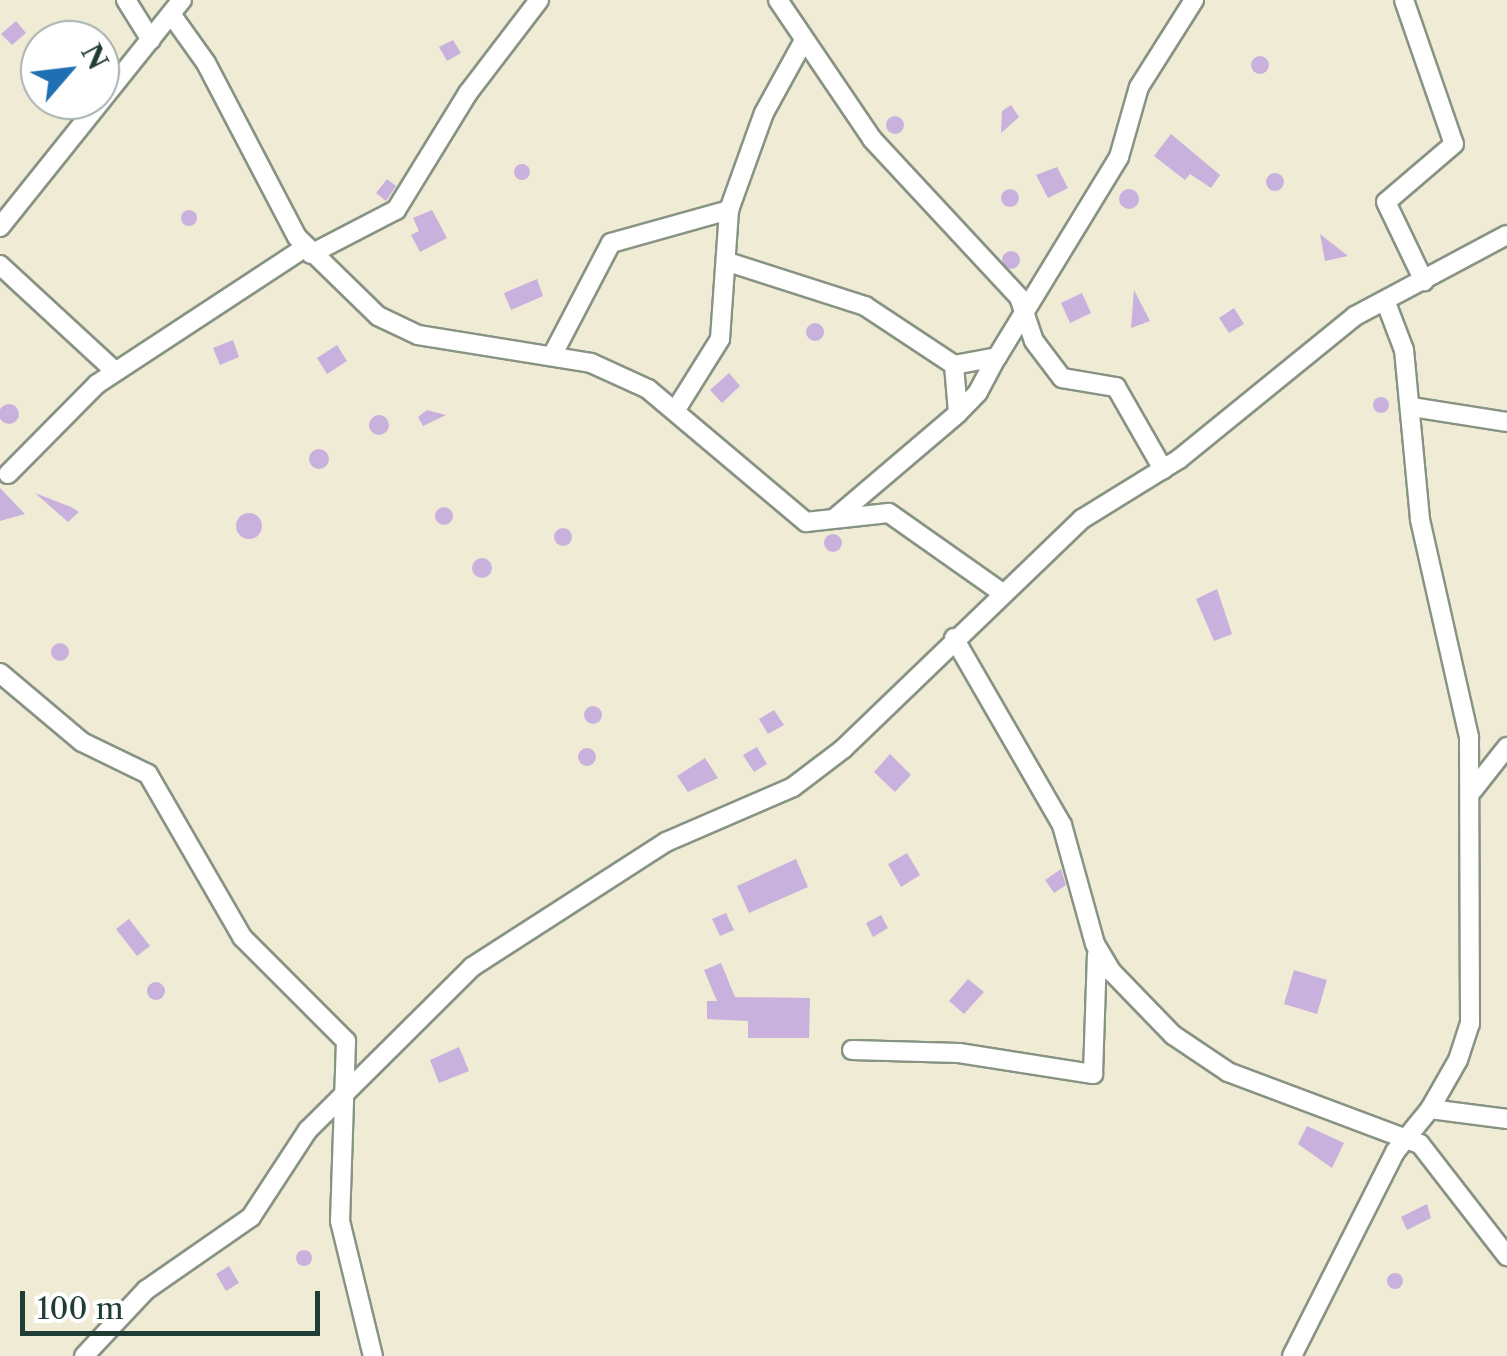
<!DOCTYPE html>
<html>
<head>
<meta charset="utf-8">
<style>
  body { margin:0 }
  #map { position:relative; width:1507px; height:1356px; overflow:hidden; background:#efebd4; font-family:"Libre Caslon Text",serif }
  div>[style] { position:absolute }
  .building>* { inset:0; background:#c9b1de }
  .round { border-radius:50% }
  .roads { filter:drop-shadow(2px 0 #879484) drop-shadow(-2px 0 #879484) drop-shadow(0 2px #879484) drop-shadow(0 -2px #879484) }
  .street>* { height:18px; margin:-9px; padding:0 9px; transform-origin:9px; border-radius:9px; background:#fff }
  span { translate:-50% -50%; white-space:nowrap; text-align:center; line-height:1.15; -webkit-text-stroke:9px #fff; paint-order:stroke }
  .north { position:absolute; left:20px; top:20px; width:100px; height:100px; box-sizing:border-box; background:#fff; border:2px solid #a5b1ae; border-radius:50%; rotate:62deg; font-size:28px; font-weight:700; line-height:40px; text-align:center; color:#1f3d34 }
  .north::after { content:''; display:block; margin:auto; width:35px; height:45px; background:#1f6fb2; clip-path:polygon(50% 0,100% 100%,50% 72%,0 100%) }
  .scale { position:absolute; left:20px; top:1291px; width:300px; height:45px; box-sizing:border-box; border:5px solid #1f3d34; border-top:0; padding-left:12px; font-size:30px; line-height:35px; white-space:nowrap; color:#1f3d34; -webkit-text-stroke:8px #fff; paint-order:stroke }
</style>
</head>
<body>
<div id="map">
  <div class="building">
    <div style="clip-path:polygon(16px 21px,26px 33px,12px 45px,1px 34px)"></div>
    <div style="clip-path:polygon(453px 40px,461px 53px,447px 61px,439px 47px)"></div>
    <div class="round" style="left:1251px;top:56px;width:18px;height:18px"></div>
    <div style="clip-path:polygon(1011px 105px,1019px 117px,1001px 133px,1002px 111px)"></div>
    <div class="round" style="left:886px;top:116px;width:18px;height:18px"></div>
    <div style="clip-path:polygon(1171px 134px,1220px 175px,1211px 188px,1190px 174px,1185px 180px,1154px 156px)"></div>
    <div class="round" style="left:514px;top:164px;width:16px;height:16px"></div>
    <div style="clip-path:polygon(1057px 167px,1068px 188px,1048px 198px,1036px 175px)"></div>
    <div class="round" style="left:1266px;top:173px;width:18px;height:18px"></div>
    <div style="clip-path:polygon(387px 179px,396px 186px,386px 201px,376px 193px)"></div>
    <div class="round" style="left:1001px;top:189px;width:18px;height:18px"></div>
    <div class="round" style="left:1119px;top:189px;width:20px;height:20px"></div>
    <div class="round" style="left:181px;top:210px;width:16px;height:16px"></div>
    <div style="clip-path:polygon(432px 210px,447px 238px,420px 252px,411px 235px,419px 231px,413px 218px)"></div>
    <div style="clip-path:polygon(1320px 234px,1348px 256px,1325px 261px)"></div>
    <div class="round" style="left:1002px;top:251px;width:18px;height:18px"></div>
    <div style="clip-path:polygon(537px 279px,543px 296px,511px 310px,504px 293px)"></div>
    <div style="clip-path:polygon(1134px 290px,1150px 321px,1131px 328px)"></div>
    <div style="clip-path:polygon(1082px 293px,1091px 313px,1070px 323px,1061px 303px)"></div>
    <div style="clip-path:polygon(1234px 308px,1244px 324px,1229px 333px,1219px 318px)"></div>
    <div class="round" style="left:806px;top:323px;width:18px;height:18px"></div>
    <div style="clip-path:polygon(233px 340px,239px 357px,220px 365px,213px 348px)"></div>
    <div style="clip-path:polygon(337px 345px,347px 361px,327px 374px,317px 358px)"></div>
    <div style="clip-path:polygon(729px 373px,740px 386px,722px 403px,710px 390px)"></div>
    <div class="round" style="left:1373px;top:397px;width:16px;height:16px"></div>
    <div class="round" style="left:-1px;top:404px;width:20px;height:20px"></div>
    <div style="clip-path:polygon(427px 410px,446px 415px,423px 426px,418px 417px)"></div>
    <div class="round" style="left:369px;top:415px;width:20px;height:20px"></div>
    <div class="round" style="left:309px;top:449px;width:20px;height:20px"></div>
    <div style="clip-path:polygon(0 488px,25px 514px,0 521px)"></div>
    <div style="clip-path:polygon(35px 493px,71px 507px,79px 512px,68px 522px)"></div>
    <div class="round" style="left:435px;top:507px;width:18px;height:18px"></div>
    <div class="round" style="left:236px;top:513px;width:26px;height:26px"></div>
    <div class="round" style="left:554px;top:528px;width:18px;height:18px"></div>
    <div class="round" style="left:824px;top:534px;width:18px;height:18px"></div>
    <div class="round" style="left:472px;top:558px;width:20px;height:20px"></div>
    <div style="clip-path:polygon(1217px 589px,1232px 634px,1214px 641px,1196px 599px)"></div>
    <div class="round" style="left:51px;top:643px;width:18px;height:18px"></div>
    <div class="round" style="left:584px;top:706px;width:18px;height:18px"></div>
    <div style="clip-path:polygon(774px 710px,784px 725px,768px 734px,759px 719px)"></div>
    <div style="clip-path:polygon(757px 747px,767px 764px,754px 772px,743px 755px)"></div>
    <div class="round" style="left:578px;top:748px;width:18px;height:18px"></div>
    <div style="clip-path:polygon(890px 754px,911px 775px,895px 792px,874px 772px)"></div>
    <div style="clip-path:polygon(705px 758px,718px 778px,688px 792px,677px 776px)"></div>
    <div style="clip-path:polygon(907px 853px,920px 875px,901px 887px,888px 864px)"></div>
    <div style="clip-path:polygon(796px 859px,808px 887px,749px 913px,737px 886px)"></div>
    <div style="clip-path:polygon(1061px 869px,1066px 885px,1054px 893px,1045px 880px)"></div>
    <div style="clip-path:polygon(726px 913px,734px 930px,720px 936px,712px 919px)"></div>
    <div style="clip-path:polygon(881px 915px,888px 928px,873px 937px,866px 923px)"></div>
    <div style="clip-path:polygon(129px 919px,150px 946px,137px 956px,116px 929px)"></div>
    <div style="clip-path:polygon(721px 963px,735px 997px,810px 998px,809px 1038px,748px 1038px,748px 1021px,707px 1019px,707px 1001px,717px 1001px,704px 970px)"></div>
    <div style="clip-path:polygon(1294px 970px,1327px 980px,1317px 1014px,1284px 1004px)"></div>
    <div style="clip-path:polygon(968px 979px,984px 992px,964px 1014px,949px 1001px)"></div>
    <div class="round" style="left:147px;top:982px;width:18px;height:18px"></div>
    <div style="clip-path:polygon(459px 1047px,469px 1071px,439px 1083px,430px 1060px)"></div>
    <div style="clip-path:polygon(1307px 1126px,1344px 1143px,1332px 1168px,1298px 1144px)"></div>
    <div style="clip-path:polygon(1427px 1204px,1431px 1218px,1407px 1230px,1401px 1217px)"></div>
    <div class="round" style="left:296px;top:1250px;width:16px;height:16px"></div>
    <div style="clip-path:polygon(229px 1266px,239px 1283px,226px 1291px,216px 1274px)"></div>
    <div class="round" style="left:1387px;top:1273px;width:16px;height:16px"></div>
  </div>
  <div class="roads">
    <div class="street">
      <div style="left:126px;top:0;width:47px;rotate:58deg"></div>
      <div style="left:778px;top:0;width:168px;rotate:55.9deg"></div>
      <div style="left:872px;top:139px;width:216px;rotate:47.1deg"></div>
      <div style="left:1019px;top:297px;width:46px;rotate:71.2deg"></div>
      <div style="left:1034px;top:341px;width:46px;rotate:52.9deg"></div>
      <div style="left:1062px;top:378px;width:55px;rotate:9.5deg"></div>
      <div style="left:1116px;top:387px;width:95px;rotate:60.2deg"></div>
      <div style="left:1404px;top:0;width:152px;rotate:70.9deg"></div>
      <div style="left:1454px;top:144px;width:89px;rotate:139.5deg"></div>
      <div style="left:1386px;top:202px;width:88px;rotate:64.3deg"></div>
      <div style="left:171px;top:14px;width:60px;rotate:54.5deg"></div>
      <div style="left:206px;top:63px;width:196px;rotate:62.4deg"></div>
      <div style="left:297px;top:237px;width:113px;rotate:44.3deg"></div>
      <div style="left:378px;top:316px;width:44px;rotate:25.4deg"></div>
      <div style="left:418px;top:335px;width:175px;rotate:9.2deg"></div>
      <div style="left:591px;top:363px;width:63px;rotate:24.5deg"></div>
      <div style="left:648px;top:389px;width:207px;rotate:40.1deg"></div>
      <div style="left:806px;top:522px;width:83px;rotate:-6.2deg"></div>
      <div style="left:889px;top:513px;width:137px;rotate:35.2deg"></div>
      <div style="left:0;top:227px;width:291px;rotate:-51.3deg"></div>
      <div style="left:311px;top:254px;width:96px;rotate:-27.4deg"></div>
      <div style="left:396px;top:210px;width:137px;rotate:-58.4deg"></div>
      <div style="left:468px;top:93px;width:117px;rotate:-52.6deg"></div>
      <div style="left:728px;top:262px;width:144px;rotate:17.8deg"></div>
      <div style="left:865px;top:306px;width:107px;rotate:33.5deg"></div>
      <div style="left:954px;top:365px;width:44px;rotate:-10.5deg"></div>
      <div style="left:997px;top:357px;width:234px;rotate:-58.6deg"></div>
      <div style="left:1119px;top:157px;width:73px;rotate:-74.1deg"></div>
      <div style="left:1139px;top:87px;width:103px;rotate:-57.7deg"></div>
      <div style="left:0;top:265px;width:156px;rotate:42.7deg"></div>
      <div style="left:554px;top:352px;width:123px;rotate:-62.4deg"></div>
      <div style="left:611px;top:243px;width:123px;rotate:-15.6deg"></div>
      <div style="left:954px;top:365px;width:48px;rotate:85.2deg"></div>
      <div style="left:1412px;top:407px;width:96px;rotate:9deg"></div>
      <div style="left:675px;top:411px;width:85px;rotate:-58deg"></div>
      <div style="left:720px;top:339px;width:129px;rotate:-86deg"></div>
      <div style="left:729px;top:210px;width:103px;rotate:-70.2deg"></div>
      <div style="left:764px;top:113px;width:81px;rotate:-61.2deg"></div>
      <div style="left:8px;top:474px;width:127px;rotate:-45.3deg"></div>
      <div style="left:97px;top:384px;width:248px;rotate:-33.3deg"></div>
      <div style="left:836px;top:517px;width:160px;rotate:-40.4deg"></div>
      <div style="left:958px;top:413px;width:29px;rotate:-46deg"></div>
      <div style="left:978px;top:392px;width:40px;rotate:-62deg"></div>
      <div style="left:954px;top:638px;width:216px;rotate:60deg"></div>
      <div style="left:1062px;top:825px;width:123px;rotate:74.5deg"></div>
      <div style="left:1095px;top:944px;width:33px;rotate:59deg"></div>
      <div style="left:1112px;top:972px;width:88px;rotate:45.9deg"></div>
      <div style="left:1173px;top:1035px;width:66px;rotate:33.9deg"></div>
      <div style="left:1228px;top:1072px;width:205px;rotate:20.6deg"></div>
      <div style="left:1420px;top:1144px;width:142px;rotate:52.2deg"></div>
      <div style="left:0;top:673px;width:107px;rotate:40.1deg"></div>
      <div style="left:82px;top:742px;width:73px;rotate:25.9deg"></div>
      <div style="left:148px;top:774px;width:188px;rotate:60deg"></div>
      <div style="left:242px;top:937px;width:147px;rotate:45deg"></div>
      <div style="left:346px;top:1041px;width:180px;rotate:91.9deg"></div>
      <div style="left:340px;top:1221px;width:139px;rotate:76.3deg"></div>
      <div style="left:1473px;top:790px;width:55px;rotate:-51.7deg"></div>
      <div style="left:852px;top:1050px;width:107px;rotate:1.6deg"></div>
      <div style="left:959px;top:1053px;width:136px;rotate:8.9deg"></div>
      <div style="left:1093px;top:1074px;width:120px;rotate:-88.1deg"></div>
      <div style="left:1430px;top:1109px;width:78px;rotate:7.4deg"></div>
      <div style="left:84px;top:1356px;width:91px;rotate:-46.8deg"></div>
      <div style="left:146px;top:1290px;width:128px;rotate:-34.8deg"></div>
      <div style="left:251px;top:1217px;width:104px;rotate:-56.8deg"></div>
      <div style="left:308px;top:1130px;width:231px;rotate:-44.8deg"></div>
      <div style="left:472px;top:967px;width:231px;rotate:-32.8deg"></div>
      <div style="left:666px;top:842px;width:138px;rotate:-23.4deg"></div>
      <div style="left:793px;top:787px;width:63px;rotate:-37.2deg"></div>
      <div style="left:843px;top:749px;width:332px;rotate:-43.9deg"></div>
      <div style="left:1082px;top:519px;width:114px;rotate:-31.7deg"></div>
      <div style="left:1179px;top:459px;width:227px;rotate:-39.1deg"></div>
      <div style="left:1355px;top:316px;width:172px;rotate:-28.1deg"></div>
      <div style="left:1292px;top:1356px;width:229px;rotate:-63.2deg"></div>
      <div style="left:1395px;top:1152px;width:55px;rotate:-50.9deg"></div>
      <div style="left:1430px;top:1109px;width:56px;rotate:-60.3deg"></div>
      <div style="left:1458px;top:1060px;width:38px;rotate:-72deg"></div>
      <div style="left:1470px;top:1024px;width:287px;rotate:-90.2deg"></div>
      <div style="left:1469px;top:737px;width:223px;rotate:-102.7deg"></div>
      <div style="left:1420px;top:519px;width:170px;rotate:-95.4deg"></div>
      <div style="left:1404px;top:350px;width:53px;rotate:-110.8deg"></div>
    </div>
  </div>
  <div class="north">N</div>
  <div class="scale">100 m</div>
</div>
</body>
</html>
